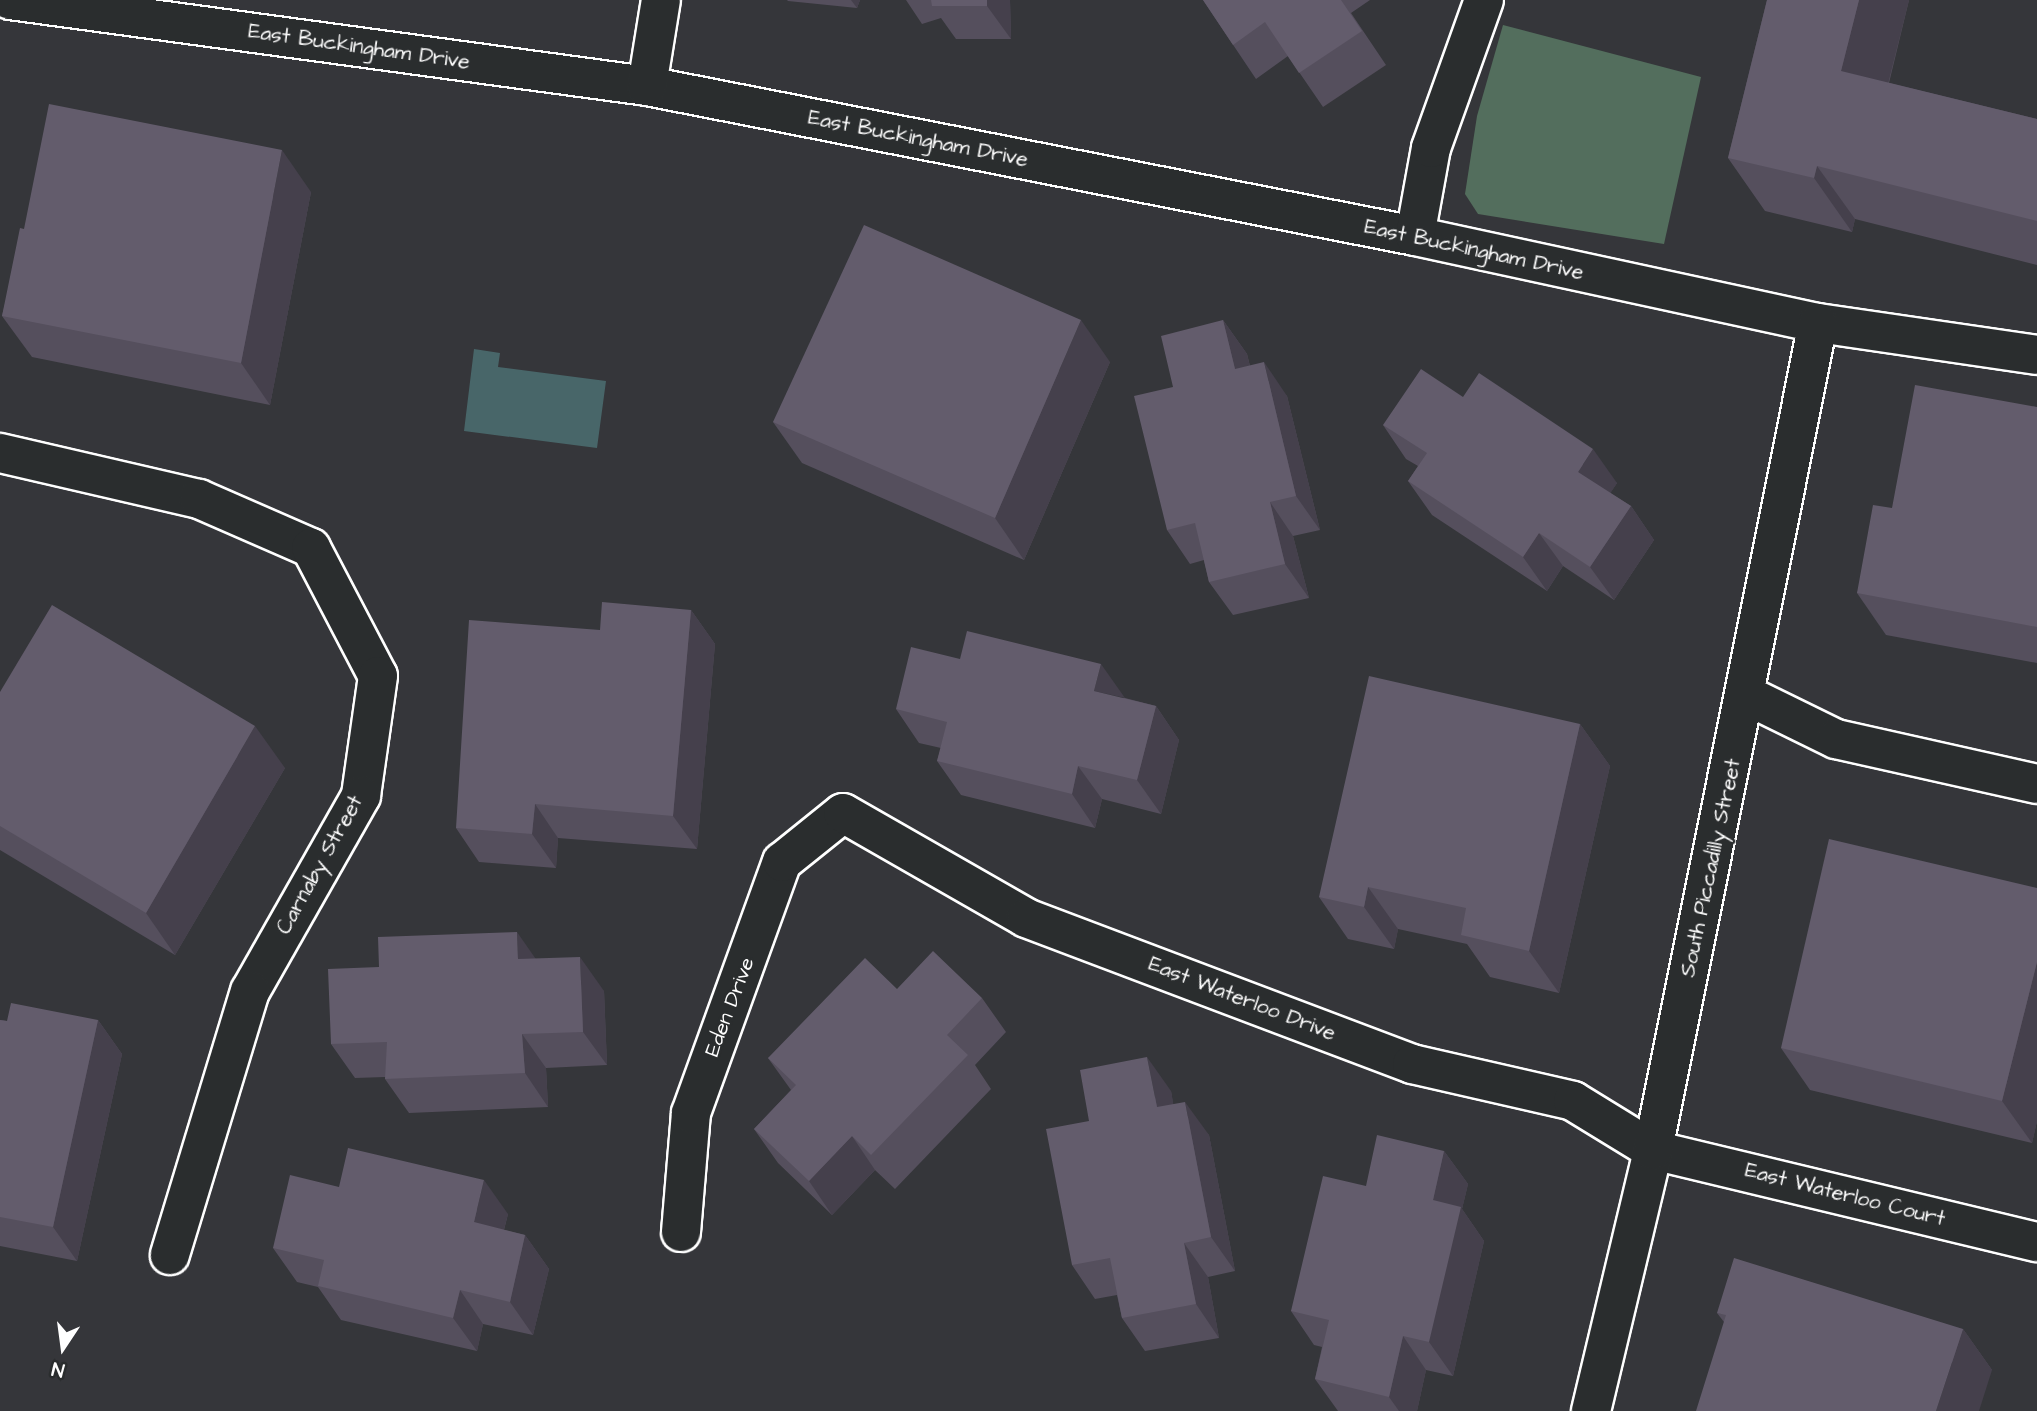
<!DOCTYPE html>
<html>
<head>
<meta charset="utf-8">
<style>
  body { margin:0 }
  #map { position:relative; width:2037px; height:1411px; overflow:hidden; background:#35363a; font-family:"Architects Daughter",sans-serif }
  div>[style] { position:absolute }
  .green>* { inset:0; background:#536e5d }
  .water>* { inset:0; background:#486669 }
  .roads { filter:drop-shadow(2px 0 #fff) drop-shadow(-2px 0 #fff) drop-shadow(0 2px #fff) drop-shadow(0 -2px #fff) }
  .minor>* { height:38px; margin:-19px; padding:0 19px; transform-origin:19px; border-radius:19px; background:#2a2d2e }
  .wall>* { inset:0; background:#554f5d }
  .shaded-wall>* { inset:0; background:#45404c }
  .building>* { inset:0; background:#635c6c }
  span { translate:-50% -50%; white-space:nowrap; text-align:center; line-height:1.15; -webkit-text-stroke:5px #2a2d2e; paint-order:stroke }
  .street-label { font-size:21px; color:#fff }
  .north { position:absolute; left:28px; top:1313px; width:70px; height:70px; -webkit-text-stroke:5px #2a2d2e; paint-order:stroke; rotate:193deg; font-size:19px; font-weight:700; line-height:28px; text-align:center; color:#fff }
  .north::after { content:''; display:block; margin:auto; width:24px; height:32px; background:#fff; clip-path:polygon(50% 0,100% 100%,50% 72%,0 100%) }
</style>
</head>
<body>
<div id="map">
  <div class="green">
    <div style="clip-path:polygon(1503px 25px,1701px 77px,1664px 244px,1478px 214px,1465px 194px,1477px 116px)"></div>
  </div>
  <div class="water">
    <div style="clip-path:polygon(474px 349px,500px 353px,498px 367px,606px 381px,597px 448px,464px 431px)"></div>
  </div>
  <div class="roads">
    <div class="minor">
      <div style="left:10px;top:0;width:643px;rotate:7.69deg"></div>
      <div style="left:647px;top:86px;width:783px;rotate:11.05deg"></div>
      <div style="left:1415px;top:236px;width:412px;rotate:12.2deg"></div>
      <div style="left:1818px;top:323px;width:221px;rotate:8.3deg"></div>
      <div style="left:647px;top:86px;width:87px;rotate:-80.8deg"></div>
      <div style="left:1415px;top:236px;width:89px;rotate:-79.7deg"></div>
      <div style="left:1431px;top:148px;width:157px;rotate:-70.3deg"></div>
      <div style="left:0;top:453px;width:204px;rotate:13deg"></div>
      <div style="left:199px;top:499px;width:122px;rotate:23.6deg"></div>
      <div style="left:311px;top:548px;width:144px;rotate:62.4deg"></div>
      <div style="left:378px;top:676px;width:121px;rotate:98.1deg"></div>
      <div style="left:361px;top:796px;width:224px;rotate:119.6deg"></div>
      <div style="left:250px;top:991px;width:276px;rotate:106.9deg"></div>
      <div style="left:1746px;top:695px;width:100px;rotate:26.1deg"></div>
      <div style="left:1836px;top:739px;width:206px;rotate:12.6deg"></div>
      <div style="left:681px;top:1232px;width:119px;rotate:-85.2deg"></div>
      <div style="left:691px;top:1113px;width:267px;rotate:-70.1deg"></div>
      <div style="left:782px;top:862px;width:78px;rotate:-38.8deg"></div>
      <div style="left:843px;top:813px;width:211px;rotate:29.8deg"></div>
      <div style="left:1026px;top:918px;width:413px;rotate:20.7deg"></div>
      <div style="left:1412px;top:1064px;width:165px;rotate:12.9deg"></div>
      <div style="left:1573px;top:1101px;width:94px;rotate:31.5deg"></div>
      <div style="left:1653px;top:1150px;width:395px;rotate:13.5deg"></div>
      <div style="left:1591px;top:1411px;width:268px;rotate:-76.6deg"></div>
      <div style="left:1653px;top:1150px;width:843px;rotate:-78.72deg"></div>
    </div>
  </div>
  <div class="wall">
    <div style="clip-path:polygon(787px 0,860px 0,857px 8px,788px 1px)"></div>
    <div style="clip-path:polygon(906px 0,1010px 0,1011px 39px,956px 39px,941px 18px,922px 24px)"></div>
    <div style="clip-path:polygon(1203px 0,1370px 0,1351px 13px,1386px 65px,1323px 107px,1288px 56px,1256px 79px)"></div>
    <div style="clip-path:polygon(1767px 0,1909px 0,1889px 83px,2037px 119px,2037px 265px,1855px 219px,1852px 232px,1765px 211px,1728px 158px)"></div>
    <div style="clip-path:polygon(311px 192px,270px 405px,32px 357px,2px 316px,24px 229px)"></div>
    <div style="clip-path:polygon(1223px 320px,1247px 354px,1250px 366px,1287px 396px,1320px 530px,1293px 536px,1309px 598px,1233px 615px,1209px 582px,1204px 560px,1190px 564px,1167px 530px,1173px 387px)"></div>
    <div style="clip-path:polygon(1110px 362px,1024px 560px,802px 463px,773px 422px)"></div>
    <div style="clip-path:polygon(1463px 397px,1617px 483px,1610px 493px,1631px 506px,1654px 540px,1614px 600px,1563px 566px,1547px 591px,1432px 515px,1408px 481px,1418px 466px,1406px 459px,1383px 425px)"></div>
    <div style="clip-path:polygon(2037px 407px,2037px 663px,1886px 635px,1857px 593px,1892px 508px)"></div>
    <div style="clip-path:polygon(691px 610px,715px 644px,697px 849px,558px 838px,556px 868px,479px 862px,456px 828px,600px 630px)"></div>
    <div style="clip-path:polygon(0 692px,285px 768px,175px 955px,0 850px)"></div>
    <div style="clip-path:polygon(1125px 698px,1156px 706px,1179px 740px,1161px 814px,1102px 799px,1095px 828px,961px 795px,937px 761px,941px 748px,919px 743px,896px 709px)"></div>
    <div style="clip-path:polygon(1580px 724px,1610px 766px,1559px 993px,1490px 977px,1467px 944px,1398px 929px,1394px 949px,1348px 939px,1319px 897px)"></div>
    <div style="clip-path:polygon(2037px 888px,2037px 1121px,2032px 1143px,1810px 1090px,1781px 1048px)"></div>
    <div style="clip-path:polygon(535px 959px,604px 991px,607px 1065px,546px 1068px,548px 1107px,409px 1113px,385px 1079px,385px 1077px,355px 1078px,331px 1044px)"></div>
    <div style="clip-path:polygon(897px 989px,982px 998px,1006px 1032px,975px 1065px,991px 1089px,895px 1189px,875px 1170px,832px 1215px,778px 1163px,754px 1129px,791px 1090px,768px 1058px)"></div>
    <div style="clip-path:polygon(0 1020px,7px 1021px,98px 1020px,122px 1054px,77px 1261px,0 1246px)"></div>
    <div style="clip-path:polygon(1171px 1091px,1173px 1104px,1209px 1135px,1235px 1271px,1208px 1277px,1219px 1338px,1145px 1351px,1122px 1318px,1117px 1295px,1095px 1299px,1072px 1265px,1089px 1121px)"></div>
    <div style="clip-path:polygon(1444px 1151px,1468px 1184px,1462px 1209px,1484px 1241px,1453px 1376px,1426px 1370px,1417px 1411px,1338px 1411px,1315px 1379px,1322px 1347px,1314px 1345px,1291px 1311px,1366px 1186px)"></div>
    <div style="clip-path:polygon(339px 1187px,508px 1214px,504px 1230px,525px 1235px,549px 1269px,533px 1335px,483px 1324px,477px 1351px,341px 1320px,318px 1287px,297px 1282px,273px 1248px)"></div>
    <div style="clip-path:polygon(1717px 1313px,1963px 1329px,1992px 1370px,1724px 1322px)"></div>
  </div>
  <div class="shaded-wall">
    <div style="clip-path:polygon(851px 0,860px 0,857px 8px)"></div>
    <div style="clip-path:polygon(987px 0,1010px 0,1011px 39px,987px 6px)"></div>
    <div style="clip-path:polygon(1859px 0,1909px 0,1878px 124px,1841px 71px)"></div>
    <div style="clip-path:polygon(282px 150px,311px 192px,270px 405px,241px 363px)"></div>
    <div style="clip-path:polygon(1817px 166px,1855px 219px,1852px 232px,1814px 178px)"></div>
    <div style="clip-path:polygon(1081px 320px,1110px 362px,1024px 560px,995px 518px)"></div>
    <div style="clip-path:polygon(1223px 320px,1247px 354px,1259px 403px,1235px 369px)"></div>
    <div style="clip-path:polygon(1264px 362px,1287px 396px,1320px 530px,1296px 496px)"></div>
    <div style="clip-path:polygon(1593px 449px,1617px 483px,1602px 506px,1578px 472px)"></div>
    <div style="clip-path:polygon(1270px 502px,1293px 536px,1309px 598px,1285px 564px)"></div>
    <div style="clip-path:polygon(1631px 506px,1654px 540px,1614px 600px,1590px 567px)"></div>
    <div style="clip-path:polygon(1539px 533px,1563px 566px,1547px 591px,1523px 557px)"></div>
    <div style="clip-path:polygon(691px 610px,715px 644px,697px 849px,673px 816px)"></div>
    <div style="clip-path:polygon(1101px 664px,1125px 698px,1094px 691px)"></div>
    <div style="clip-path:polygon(1156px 706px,1179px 740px,1161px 814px,1137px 780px)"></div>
    <div style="clip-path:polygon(1580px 724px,1610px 766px,1559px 993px,1529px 951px)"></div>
    <div style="clip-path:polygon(255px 726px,285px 768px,175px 955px,146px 913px)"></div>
    <div style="clip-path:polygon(1078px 766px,1102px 799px,1095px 828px,1072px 794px)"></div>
    <div style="clip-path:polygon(535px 804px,558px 838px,556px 868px,532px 834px)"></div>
    <div style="clip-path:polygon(1368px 887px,1398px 929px,1394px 949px,1364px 907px)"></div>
    <div style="clip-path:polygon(517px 932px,540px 965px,518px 959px)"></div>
    <div style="clip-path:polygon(580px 957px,604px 991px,607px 1065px,583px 1032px)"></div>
    <div style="clip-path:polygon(2037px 962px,2037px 1121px,2032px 1143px,2002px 1101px)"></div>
    <div style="clip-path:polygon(98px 1020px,122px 1054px,77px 1261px,53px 1227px)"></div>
    <div style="clip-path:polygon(522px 1034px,546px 1068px,548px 1107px,525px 1073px)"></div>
    <div style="clip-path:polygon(1147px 1057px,1171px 1091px,1180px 1140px,1157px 1107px)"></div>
    <div style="clip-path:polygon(1185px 1102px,1209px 1135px,1235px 1271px,1211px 1237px)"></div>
    <div style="clip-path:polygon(852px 1136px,875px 1170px,832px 1215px,809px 1181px)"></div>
    <div style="clip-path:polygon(1444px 1151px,1468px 1184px,1462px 1209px,1484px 1241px,1453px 1376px,1429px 1342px,1433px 1200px)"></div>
    <div style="clip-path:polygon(484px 1180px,508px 1214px,497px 1256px,474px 1222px)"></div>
    <div style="clip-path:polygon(525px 1235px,549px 1269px,533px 1335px,510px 1302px)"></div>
    <div style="clip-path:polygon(1184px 1243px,1208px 1277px,1219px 1338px,1196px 1304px)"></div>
    <div style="clip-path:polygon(460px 1290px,483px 1324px,477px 1351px,453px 1318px)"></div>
    <div style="clip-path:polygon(1963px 1329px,1992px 1370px,1979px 1411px,1936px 1411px)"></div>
    <div style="clip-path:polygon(1403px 1336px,1426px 1370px,1417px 1411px,1399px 1411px,1389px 1397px)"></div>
  </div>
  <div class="building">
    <div style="clip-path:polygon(931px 0,987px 0,987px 6px,932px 6px)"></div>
    <div style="clip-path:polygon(1203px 0,1341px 0,1362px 31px,1299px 73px,1265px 22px,1233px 45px)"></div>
    <div style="clip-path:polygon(1767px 0,1859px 0,1841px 71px,2037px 119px,2037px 221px,1817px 166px,1814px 178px,1728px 158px)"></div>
    <div style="clip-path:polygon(49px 104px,282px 150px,241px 363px,2px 316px,20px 228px,24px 229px)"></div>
    <div style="clip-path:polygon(864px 225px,1081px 320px,995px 518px,773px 422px)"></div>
    <div style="clip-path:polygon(1223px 320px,1235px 369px,1264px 362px,1296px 496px,1270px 502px,1285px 564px,1209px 582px,1195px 523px,1167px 530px,1134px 396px,1173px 387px,1161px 336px)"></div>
    <div style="clip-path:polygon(1421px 369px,1463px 397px,1479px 373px,1593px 449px,1578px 472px,1631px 506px,1590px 567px,1539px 533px,1523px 557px,1408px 481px,1427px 453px,1383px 425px)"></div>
    <div style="clip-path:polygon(1915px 385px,2037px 407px,2037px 627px,1857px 593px,1873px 505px,1892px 508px)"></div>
    <div style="clip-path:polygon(602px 602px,691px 610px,673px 816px,535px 804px,532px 834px,456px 828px,469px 620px,600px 630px)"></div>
    <div style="clip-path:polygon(52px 605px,255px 726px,146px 913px,0 826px,0 692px)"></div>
    <div style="clip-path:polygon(967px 631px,1101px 664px,1094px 691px,1156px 706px,1137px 780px,1078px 766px,1072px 794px,937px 761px,947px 722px,896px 709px,911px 647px,960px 659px)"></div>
    <div style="clip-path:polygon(1369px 676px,1580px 724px,1529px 951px,1461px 935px,1466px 908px,1368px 887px,1364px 907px,1319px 897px)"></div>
    <div style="clip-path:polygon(1829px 839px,2037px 888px,2037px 962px,2002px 1101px,1781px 1048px)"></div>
    <div style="clip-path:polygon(517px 932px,518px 959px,580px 957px,583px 1032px,522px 1034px,525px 1073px,385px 1079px,387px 1042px,331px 1044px,328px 969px,379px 967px,378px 937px)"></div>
    <div style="clip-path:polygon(933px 951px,982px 998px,947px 1035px,968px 1055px,871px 1155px,852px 1136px,809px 1181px,754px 1129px,796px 1085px,768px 1058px,865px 958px,897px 989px)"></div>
    <div style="clip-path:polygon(11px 1003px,98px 1020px,53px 1227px,0 1217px,0 1020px,7px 1021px)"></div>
    <div style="clip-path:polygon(1147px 1057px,1157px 1107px,1185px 1102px,1211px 1237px,1184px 1243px,1196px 1304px,1122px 1318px,1110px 1258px,1072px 1265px,1046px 1129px,1089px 1121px,1080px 1070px)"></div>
    <div style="clip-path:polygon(1377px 1135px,1444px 1151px,1433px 1200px,1461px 1207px,1429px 1342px,1403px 1336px,1389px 1397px,1315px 1379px,1329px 1320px,1291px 1311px,1323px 1176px,1366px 1186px)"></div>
    <div style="clip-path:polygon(348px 1148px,484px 1180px,474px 1222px,525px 1235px,510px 1302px,460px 1290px,453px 1318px,318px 1286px,324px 1260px,273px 1248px,290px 1175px,339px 1187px)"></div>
    <div style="clip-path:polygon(1734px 1258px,1963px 1329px,1936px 1411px,1696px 1411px,1726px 1315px,1717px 1313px)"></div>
  </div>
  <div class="street-label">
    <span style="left:359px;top:47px;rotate:8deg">East Buckingham Drive</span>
    <span style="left:918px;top:139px;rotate:11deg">East Buckingham Drive</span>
    <span style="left:1474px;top:250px;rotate:12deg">East Buckingham Drive</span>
    <span style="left:320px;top:865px;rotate:-61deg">Carnaby Street</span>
    <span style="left:1711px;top:868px;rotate:-78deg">South Piccadilly Street</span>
    <span style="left:1242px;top:999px;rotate:21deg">East Waterloo Drive</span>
    <span style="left:730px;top:1007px;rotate:-69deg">Eden Drive</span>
    <span style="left:1845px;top:1195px;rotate:14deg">East Waterloo Court</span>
  </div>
  <div class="north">N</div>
</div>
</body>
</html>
